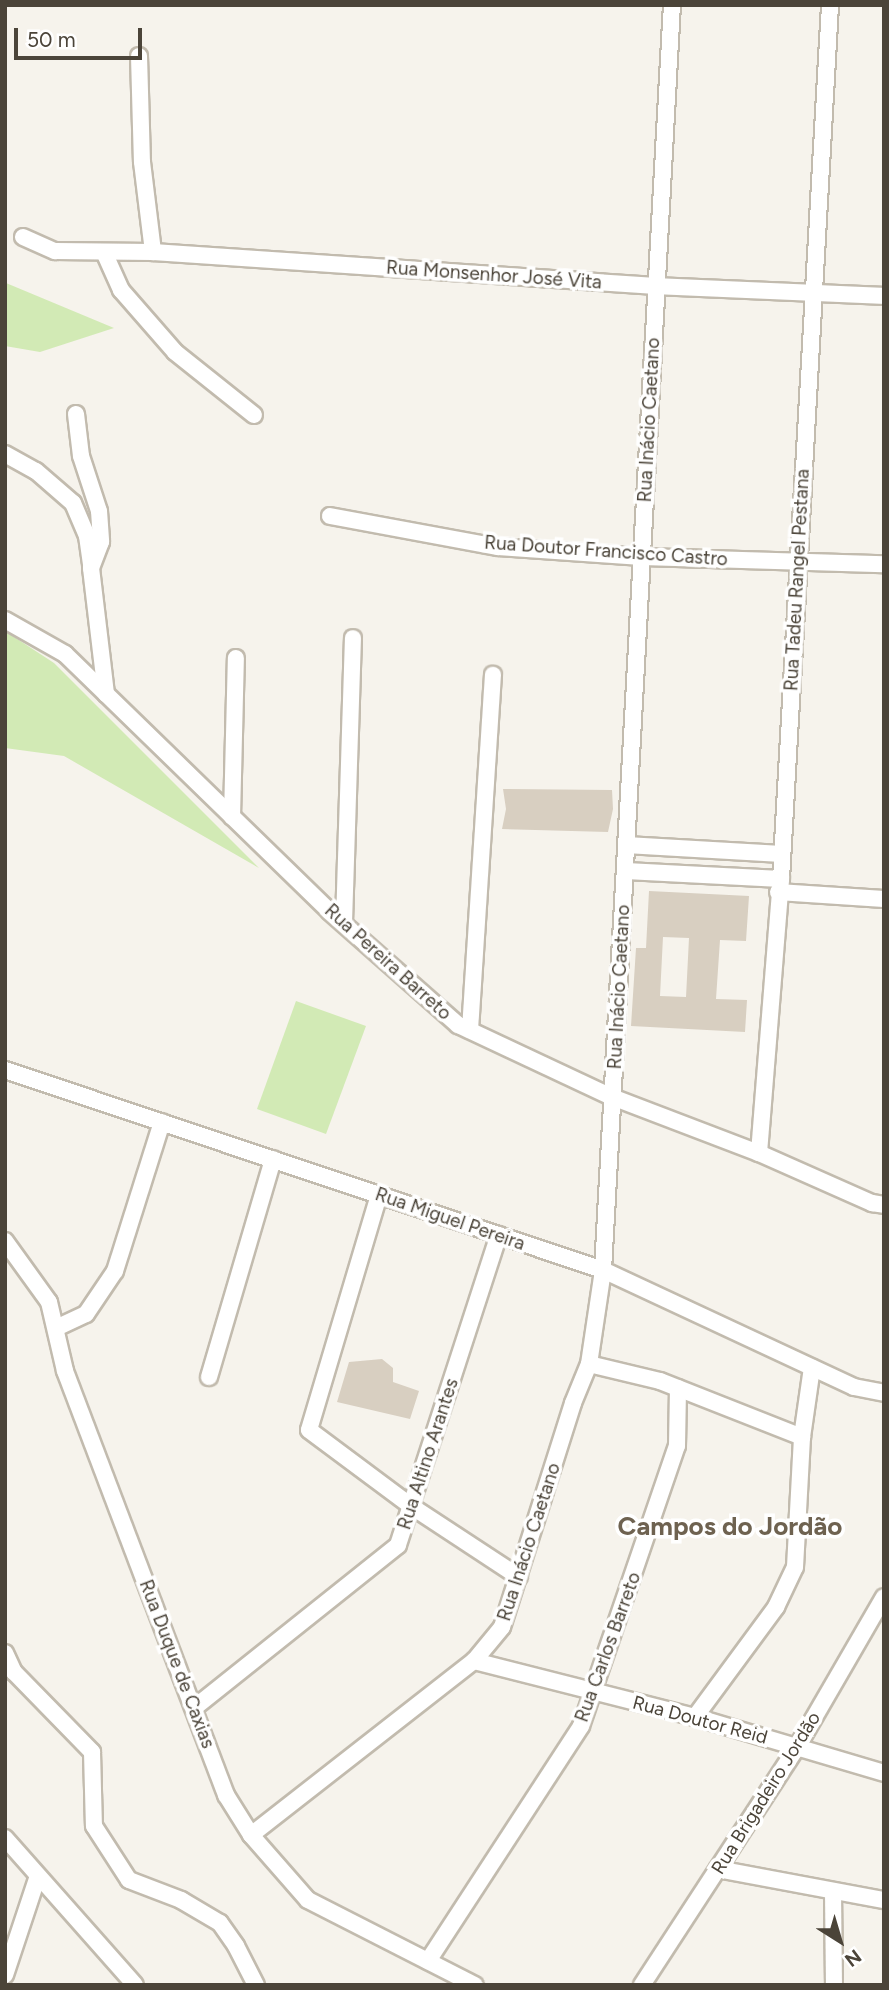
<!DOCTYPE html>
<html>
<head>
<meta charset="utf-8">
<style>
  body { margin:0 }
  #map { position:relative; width:889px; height:1990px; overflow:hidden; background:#f6f3ec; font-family:Figtree,sans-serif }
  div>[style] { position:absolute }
  .green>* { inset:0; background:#d2eab5 }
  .building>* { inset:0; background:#d8cfc1 }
  .roads { filter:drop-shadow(2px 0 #c2bbae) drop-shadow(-2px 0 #c2bbae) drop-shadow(0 2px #c2bbae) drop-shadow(0 -2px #c2bbae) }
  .minor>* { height:16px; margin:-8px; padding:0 8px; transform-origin:8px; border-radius:8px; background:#fff }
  span { translate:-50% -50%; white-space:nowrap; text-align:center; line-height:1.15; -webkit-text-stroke:7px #fff; paint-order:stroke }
  .street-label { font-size:19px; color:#4b4439 }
  .district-label { font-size:26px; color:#6e6250; font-weight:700 }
  .frame { position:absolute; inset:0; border:7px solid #4b4439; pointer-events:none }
  .north { position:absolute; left:805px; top:1906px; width:70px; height:70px; -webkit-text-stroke:5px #fff; paint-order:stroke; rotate:143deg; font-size:19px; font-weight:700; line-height:28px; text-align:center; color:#4b4439 }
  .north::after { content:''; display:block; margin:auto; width:24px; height:32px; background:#4b4439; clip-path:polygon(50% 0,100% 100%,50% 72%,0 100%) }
  .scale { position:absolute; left:14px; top:28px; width:128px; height:32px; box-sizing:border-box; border:4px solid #4b4439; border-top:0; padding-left:9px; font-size:21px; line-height:24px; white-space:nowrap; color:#4b4439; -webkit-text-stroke:5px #fff; paint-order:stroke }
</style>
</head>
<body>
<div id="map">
  <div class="green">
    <div style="clip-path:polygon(5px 282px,6px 283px,114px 328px,40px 352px,5px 346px)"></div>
    <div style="clip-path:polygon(5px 631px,54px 663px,259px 868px,64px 756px,5px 748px)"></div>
    <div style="clip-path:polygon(296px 1001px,366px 1026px,326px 1134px,257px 1109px)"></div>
  </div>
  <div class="building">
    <div style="clip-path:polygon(503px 789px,612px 790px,613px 809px,608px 832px,502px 829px,506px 809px)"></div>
    <div style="clip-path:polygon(evenodd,649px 891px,749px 896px,746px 941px,720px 940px,716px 999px,747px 1000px,745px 1032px,631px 1026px,636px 948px,646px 948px,649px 891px,663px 937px,689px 938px,686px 997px,660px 996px,663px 937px)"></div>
    <div style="clip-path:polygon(382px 1359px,393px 1368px,393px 1382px,419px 1391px,410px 1419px,337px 1402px,349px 1362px)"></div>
  </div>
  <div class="roads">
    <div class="minor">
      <div style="left:139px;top:56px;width:106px;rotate:88.4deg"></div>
      <div style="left:142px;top:162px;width:91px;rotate:83deg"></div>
      <div style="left:23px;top:237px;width:35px;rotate:24deg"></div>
      <div style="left:55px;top:251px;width:98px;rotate:0.6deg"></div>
      <div style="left:153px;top:252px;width:504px;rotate:3.87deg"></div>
      <div style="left:656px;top:286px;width:228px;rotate:2.5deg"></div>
      <div style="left:104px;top:252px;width:42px;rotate:65.9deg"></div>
      <div style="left:121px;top:290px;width:82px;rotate:48.9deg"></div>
      <div style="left:175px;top:352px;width:101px;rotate:38.6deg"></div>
      <div style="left:76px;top:414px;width:42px;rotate:83.2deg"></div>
      <div style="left:81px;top:456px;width:58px;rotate:71.9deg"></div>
      <div style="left:99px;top:511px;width:31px;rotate:86deg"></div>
      <div style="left:101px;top:542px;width:28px;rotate:111deg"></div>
      <div style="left:91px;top:568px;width:127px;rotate:83.2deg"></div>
      <div style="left:5px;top:454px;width:35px;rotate:29deg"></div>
      <div style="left:36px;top:471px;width:49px;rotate:40.9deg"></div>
      <div style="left:73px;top:503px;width:36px;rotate:67deg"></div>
      <div style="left:87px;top:536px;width:30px;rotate:82deg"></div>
      <div style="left:330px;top:516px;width:171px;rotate:10.5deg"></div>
      <div style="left:498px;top:547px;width:144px;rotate:4deg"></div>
      <div style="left:642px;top:557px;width:242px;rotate:1.7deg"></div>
      <div style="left:5px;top:620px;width:69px;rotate:29.5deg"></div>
      <div style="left:65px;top:654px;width:370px;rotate:44.2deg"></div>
      <div style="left:330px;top:912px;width:171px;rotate:41.4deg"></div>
      <div style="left:458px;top:1025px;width:170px;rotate:25.1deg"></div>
      <div style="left:612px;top:1097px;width:157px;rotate:20.9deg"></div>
      <div style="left:759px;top:1153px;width:124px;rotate:23.9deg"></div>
      <div style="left:872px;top:1203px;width:12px;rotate:9deg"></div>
      <div style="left:232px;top:817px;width:159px;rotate:-88.6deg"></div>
      <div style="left:626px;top:845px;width:156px;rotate:3.3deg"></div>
      <div style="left:626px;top:871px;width:155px;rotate:3deg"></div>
      <div style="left:778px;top:892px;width:106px;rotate:3.8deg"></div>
      <div style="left:344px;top:923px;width:285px;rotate:-88.2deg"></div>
      <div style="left:470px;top:1030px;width:356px;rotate:-86.3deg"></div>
      <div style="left:5px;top:1070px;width:631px;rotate:18.49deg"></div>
      <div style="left:603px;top:1270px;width:277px;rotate:25deg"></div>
      <div style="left:854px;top:1387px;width:31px;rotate:11deg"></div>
      <div style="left:759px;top:1153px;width:275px;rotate:-85.4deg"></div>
      <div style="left:781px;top:879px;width:875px;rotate:-86.79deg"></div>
      <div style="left:379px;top:1195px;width:245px;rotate:106.6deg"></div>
      <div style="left:309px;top:1430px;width:127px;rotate:36.7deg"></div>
      <div style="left:411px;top:1506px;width:129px;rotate:33.3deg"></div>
      <div style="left:5px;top:1241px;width:75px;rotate:54.2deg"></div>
      <div style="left:49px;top:1302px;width:71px;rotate:76.9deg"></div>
      <div style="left:65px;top:1371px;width:454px;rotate:69.2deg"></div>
      <div style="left:226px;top:1795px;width:47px;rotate:58deg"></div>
      <div style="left:251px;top:1835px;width:86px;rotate:48.8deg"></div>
      <div style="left:308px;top:1900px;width:187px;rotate:27deg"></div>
      <div style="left:56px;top:1328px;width:33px;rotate:-25deg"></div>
      <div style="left:86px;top:1314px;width:52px;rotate:-56deg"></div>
      <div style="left:115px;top:1271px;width:156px;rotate:-72.5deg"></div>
      <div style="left:589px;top:1364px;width:73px;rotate:13.5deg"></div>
      <div style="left:660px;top:1381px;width:153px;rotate:21.5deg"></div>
      <div style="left:209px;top:1377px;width:227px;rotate:-73.6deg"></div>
      <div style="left:5px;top:1653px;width:21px;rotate:65deg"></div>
      <div style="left:14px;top:1672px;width:112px;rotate:45.7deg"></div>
      <div style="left:92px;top:1752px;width:74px;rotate:88.5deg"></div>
      <div style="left:94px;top:1826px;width:64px;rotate:57.1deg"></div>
      <div style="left:129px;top:1880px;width:56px;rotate:21deg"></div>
      <div style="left:181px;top:1900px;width:45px;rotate:30.5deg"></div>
      <div style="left:220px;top:1923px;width:28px;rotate:55deg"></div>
      <div style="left:236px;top:1946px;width:44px;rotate:62.9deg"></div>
      <div style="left:474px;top:1661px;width:228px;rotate:14.2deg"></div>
      <div style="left:695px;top:1717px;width:197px;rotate:16.5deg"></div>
      <div style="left:194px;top:1708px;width:261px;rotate:-38.6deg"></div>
      <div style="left:398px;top:1545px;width:326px;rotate:-72deg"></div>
      <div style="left:695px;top:1717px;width:137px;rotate:-53.6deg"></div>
      <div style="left:776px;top:1607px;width:44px;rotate:-64.6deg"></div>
      <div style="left:795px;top:1567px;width:130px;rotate:-86.9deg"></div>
      <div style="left:802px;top:1437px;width:70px;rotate:-81.8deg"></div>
      <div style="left:251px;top:1835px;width:283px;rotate:-38deg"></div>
      <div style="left:474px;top:1661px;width:44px;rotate:-50.5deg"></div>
      <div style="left:502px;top:1627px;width:235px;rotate:-72.4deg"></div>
      <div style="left:573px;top:1403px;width:42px;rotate:-67.7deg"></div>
      <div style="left:589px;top:1364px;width:95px;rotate:-81.5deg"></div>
      <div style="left:603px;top:1270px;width:1267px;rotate:-86.88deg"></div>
      <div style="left:5px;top:1838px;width:196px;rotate:48.5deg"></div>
      <div style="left:718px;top:1869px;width:169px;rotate:10.6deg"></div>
      <div style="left:833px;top:1891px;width:94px;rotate:89.4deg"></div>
      <div style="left:428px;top:1961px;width:280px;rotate:-56.9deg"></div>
      <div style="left:581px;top:1726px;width:296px;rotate:-71.1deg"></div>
      <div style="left:677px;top:1446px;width:58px;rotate:-89deg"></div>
      <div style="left:5px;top:1975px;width:104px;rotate:-71.6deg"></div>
      <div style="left:642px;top:1985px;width:284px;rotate:-56.9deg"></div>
      <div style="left:797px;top:1747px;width:173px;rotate:-59.9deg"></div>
    </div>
  </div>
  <div class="street-label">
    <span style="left:494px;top:275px;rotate:4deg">Rua Monsenhor José Vita</span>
    <span style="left:649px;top:420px;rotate:-87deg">Rua Inácio Caetano</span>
    <span style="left:606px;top:551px;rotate:4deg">Rua Doutor Francisco Castro</span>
    <span style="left:797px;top:580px;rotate:-87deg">Rua Tadeu Rangel Pestana</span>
    <span style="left:388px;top:962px;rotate:42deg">Rua Pereira Barreto</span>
    <span style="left:619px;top:987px;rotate:-87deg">Rua Inácio Caetano</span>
    <span style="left:450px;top:1219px;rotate:19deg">Rua Miguel Pereira</span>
    <span style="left:428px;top:1454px;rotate:-72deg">Rua Altino Arantes</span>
    <span style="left:529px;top:1542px;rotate:-72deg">Rua Inácio Caetano</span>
    <span style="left:608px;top:1647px;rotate:-70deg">Rua Carlos Barreto</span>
    <span style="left:177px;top:1664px;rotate:69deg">Rua Duque de Caxias</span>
    <span style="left:700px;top:1720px;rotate:15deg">Rua Doutor Reid</span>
    <span style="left:766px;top:1793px;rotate:-58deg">Rua Brigadeiro Jordão</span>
  </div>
  <div class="district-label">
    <span style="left:730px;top:1527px">Campos do Jordão</span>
  </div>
  <div class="frame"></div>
  <div class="north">N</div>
  <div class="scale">50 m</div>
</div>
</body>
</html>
